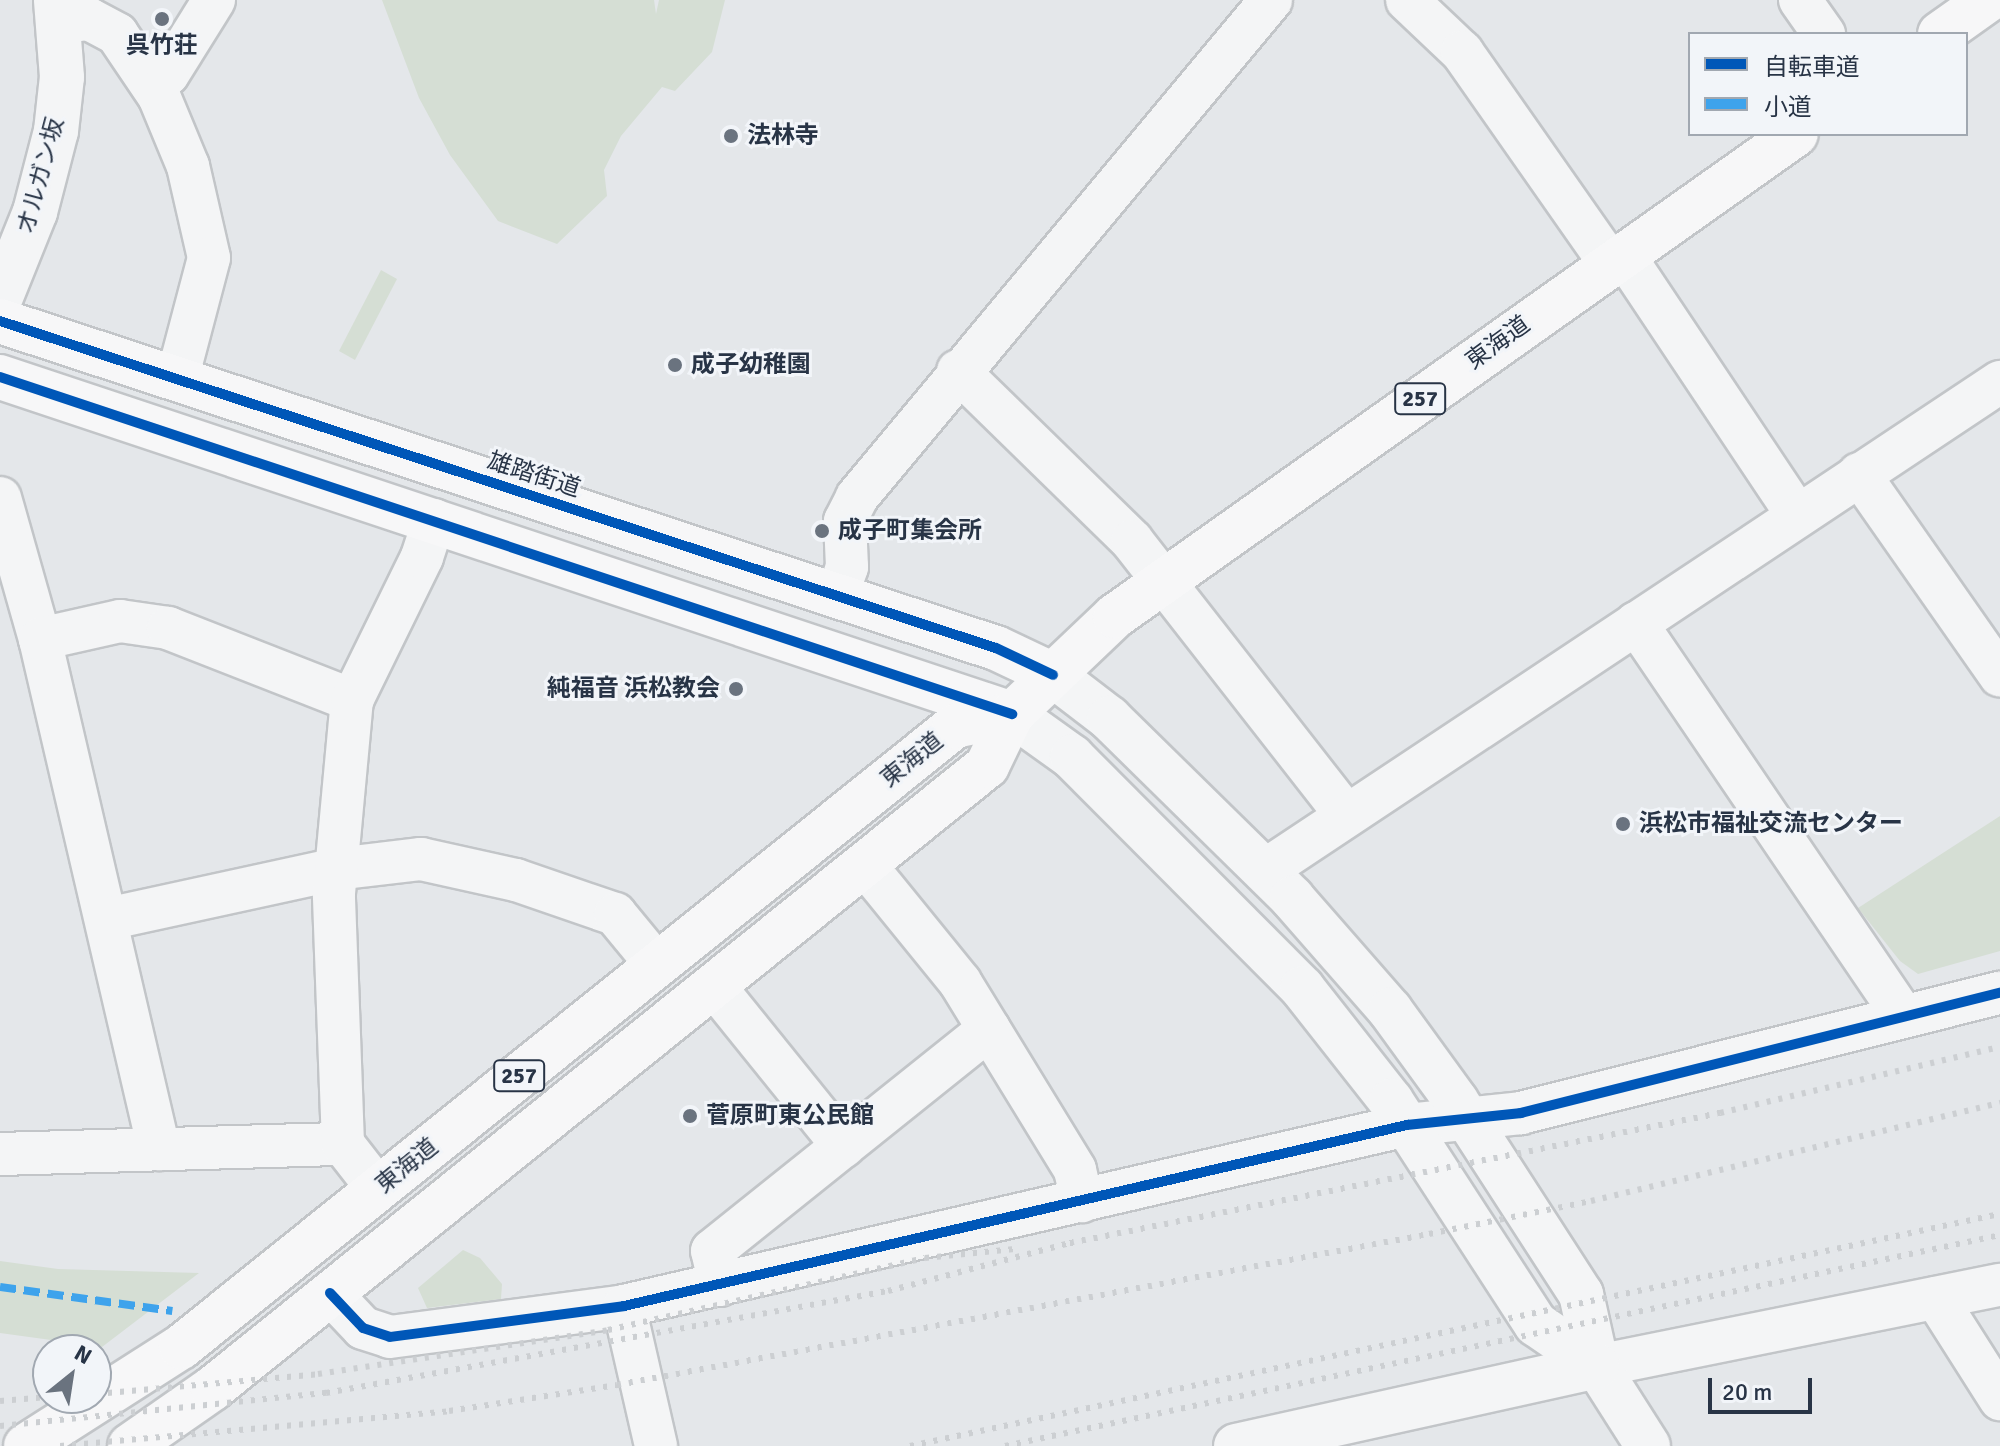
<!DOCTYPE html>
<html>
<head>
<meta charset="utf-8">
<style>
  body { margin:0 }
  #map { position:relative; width:2000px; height:1446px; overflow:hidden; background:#e4e7ea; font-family:Signika,"Noto Sans JP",sans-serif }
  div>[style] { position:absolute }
  .green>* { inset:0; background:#d5ded4 }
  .roads { filter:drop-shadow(2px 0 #c2c5c8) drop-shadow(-2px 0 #c2c5c8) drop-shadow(0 2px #c2c5c8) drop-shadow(0 -2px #c2c5c8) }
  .minor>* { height:42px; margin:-21px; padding:0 21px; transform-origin:21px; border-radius:21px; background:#f4f5f6 }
  .tertiary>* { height:44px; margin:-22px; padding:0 22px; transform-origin:22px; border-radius:22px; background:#f4f5f6 }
  .primary>* { height:44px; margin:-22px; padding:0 22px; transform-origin:22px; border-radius:22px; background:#f7f7f8 }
  .trunk>* { height:44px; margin:-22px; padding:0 22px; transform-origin:22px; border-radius:22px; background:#f7f7f8 }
  .rail>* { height:6px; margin-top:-3px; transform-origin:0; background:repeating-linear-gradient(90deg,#cccfd2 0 4px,transparent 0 12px) }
  .quiet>* { height:8px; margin-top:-4px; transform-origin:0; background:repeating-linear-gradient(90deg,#3ea3ec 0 16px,transparent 0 24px) }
  .cycleway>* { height:10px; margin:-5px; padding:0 5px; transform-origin:5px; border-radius:5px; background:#0057b8 }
  .dots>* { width:22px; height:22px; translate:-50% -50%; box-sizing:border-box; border:4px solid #f2f5f9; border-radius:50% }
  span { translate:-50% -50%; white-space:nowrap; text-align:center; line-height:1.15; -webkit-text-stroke:6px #f2f5f9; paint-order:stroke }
  .shield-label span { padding:2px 6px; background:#f2f5f9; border:2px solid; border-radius:6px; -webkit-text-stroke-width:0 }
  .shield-label { font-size:22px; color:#283446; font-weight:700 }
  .poi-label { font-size:24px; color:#283446; font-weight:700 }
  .left { translate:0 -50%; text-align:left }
  .right { translate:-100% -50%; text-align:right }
  .street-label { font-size:24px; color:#283446 }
  .legend { position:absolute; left:1688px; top:32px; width:280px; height:104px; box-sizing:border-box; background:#f2f5f9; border:2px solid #a1a8b1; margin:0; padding:10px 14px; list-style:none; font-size:24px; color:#283446 }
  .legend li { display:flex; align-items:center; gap:16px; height:40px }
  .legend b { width:40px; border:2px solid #a1a8b1 }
  .north { position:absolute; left:32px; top:1334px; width:80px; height:80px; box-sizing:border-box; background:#f2f5f9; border:2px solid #a1a8b1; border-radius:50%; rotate:30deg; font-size:22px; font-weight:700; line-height:32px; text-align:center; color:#283446 }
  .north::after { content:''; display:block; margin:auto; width:28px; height:36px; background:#6a737f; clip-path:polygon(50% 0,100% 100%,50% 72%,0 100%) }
  .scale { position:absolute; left:1708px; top:1378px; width:104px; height:36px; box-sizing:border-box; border:4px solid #283446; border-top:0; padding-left:10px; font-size:24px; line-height:28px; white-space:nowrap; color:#283446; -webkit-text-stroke:6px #f2f5f9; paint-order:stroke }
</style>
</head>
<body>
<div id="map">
  <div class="green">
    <div style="clip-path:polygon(382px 0,654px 0,656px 14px,659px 0,725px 0,712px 52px,675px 91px,662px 87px,621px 136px,604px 170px,607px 196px,557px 244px,498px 221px,450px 155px,419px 98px)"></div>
    <div style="clip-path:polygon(381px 270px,397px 279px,355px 360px,339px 351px)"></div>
    <div style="clip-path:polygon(2000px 816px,2000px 951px,1918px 974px,1900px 961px,1858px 908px)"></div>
    <div style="clip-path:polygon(463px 1250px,480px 1258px,502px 1284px,501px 1299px,427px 1308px,418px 1288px)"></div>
    <div style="clip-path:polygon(0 1261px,58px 1269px,199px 1273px,102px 1347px,0 1333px)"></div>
  </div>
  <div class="roads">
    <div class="minor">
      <div style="left:1407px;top:0;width:76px;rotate:43.4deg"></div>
      <div style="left:1462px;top:52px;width:258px;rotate:55deg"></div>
      <div style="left:1800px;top:0;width:42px;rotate:54.8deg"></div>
      <div style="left:59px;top:23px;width:30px;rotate:-8deg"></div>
      <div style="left:89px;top:19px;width:32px;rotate:28deg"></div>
      <div style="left:117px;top:34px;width:75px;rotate:55.9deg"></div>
      <div style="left:159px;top:96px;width:76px;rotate:67.5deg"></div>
      <div style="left:188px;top:166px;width:94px;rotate:77.1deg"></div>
      <div style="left:209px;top:258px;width:125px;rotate:104.8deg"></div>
      <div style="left:152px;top:85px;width:19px;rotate:-35deg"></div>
      <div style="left:168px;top:74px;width:87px;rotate:-58.1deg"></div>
      <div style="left:1623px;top:254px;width:314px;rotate:56.3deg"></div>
      <div style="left:958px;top:371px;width:243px;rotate:44.3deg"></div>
      <div style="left:1132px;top:541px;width:348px;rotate:52deg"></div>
      <div style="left:1859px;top:474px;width:246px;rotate:55deg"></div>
      <div style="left:0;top:498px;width:147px;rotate:74.2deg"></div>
      <div style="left:40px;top:639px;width:524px;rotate:76.87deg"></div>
      <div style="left:837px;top:596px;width:31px;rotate:-71deg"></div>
      <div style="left:847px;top:567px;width:46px;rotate:-92.5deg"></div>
      <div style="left:845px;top:521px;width:27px;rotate:-63deg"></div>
      <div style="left:857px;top:497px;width:647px;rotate:-50.21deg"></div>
      <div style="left:1636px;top:623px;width:474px;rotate:55.8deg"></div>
      <div style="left:40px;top:639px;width:82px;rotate:-12.7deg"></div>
      <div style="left:120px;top:621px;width:49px;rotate:8.3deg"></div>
      <div style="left:168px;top:628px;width:198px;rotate:21.4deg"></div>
      <div style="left:865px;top:865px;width:151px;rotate:50.9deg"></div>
      <div style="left:960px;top:982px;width:220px;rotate:58.5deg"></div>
      <div style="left:1075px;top:1170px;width:32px;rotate:77deg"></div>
      <div style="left:1264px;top:871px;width:884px;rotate:-33.6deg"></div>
      <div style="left:107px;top:919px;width:234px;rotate:-12.3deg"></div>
      <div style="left:336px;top:869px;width:86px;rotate:-6.7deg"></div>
      <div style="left:421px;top:859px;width:97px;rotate:12.5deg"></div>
      <div style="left:516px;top:880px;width:105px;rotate:19deg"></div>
      <div style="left:615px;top:914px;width:66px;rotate:50.5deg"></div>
      <div style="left:714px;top:986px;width:206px;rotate:51.1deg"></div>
      <div style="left:0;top:1154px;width:343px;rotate:-1.7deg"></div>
      <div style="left:378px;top:1189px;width:57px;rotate:-127.9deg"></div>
      <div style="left:343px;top:1144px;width:251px;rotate:-92.1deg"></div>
      <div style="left:334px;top:893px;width:194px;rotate:-84.7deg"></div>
      <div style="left:352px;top:700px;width:159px;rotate:-63.9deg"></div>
      <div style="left:422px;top:557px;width:39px;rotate:-72deg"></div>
      <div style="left:720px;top:1285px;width:35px;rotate:-103deg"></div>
      <div style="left:712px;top:1251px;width:355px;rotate:-38.7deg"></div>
      <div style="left:330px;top:1293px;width:48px;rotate:46.7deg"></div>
      <div style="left:363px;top:1328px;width:28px;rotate:18deg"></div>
      <div style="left:390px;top:1337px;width:236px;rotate:-7.5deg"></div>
      <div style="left:624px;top:1306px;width:804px;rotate:-13.02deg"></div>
      <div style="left:1407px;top:1125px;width:115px;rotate:-6deg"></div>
      <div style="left:1521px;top:1113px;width:494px;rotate:-14.1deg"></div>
      <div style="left:1936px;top:1298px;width:120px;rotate:57.6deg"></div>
      <div style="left:624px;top:1306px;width:144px;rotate:77.1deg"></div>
      <div style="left:1597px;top:1366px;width:411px;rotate:-11.4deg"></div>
    </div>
    <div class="tertiary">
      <div style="left:0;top:299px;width:94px;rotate:-68.1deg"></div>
      <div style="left:35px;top:212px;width:84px;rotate:-75.5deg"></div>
      <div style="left:56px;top:131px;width:54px;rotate:-83.7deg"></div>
      <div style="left:62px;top:77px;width:77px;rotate:-94.5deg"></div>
      <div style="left:1053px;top:675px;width:71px;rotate:37.5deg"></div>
      <div style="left:1109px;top:718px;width:257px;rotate:44.5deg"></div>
      <div style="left:1292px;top:898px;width:149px;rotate:48.8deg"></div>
      <div style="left:1390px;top:1010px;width:112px;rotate:54deg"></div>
      <div style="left:1456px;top:1101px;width:230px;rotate:57.1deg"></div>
      <div style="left:1581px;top:1294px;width:74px;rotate:77.5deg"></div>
      <div style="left:1597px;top:1366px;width:95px;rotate:57.5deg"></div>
      <div style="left:1012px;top:714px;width:74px;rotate:35.6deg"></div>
      <div style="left:1072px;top:757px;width:326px;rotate:45.1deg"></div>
      <div style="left:1302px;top:988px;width:144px;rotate:51.8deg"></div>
      <div style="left:1391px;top:1101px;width:266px;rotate:57deg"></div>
      <div style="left:1536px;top:1324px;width:74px;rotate:34.5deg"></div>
      <div style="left:1236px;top:1446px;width:370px;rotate:-12.5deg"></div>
    </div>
    <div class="primary">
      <div style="left:0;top:321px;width:1048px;rotate:18.18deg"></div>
      <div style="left:996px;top:648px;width:63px;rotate:25.3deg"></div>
      <div style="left:0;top:377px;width:1067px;rotate:18.42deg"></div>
    </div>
    <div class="trunk">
      <div style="left:1940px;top:34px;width:59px;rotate:-35.3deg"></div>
      <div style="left:26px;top:1446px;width:184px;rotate:-32.6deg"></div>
      <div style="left:181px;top:1347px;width:992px;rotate:-38.74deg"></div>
      <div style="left:955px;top:726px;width:58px;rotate:-11.9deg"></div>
      <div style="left:130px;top:1446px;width:101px;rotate:-34.9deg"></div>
      <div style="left:213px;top:1388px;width:993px;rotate:-38.79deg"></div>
      <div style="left:987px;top:766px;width:58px;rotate:-64.3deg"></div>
      <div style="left:1012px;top:714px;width:142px;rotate:-43.6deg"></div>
      <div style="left:1115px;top:616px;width:834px;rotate:-35.29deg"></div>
    </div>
  </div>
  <div class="rail">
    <div style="left:96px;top:1394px;width:223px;rotate:-5.1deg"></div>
    <div style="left:318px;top:1374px;width:293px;rotate:-8.6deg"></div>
    <div style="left:608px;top:1330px;width:325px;rotate:-12.8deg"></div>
    <div style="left:925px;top:1258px;width:90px;rotate:-5.7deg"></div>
    <div style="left:0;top:1401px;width:48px;rotate:-4.8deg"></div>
    <div style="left:0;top:1426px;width:328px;rotate:-5.8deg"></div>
    <div style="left:326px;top:1393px;width:571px;rotate:-10.29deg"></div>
    <div style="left:888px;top:1291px;width:188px;rotate:-14.8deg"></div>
    <div style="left:1070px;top:1243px;width:663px;rotate:-11.31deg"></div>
    <div style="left:1720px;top:1113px;width:288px;rotate:-13.3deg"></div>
    <div style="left:60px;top:1446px;width:391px;rotate:-5.1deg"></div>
    <div style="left:449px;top:1411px;width:170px;rotate:-8.8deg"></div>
    <div style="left:617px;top:1385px;width:826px;rotate:-10.53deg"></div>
    <div style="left:1429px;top:1234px;width:165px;rotate:-11.5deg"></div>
    <div style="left:1591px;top:1201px;width:421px;rotate:-13.5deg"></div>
    <div style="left:910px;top:1446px;width:1114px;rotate:-12.02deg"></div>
    <div style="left:1005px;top:1446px;width:1017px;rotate:-11.97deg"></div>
  </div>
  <div class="quiet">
    <div style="left:0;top:1287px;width:174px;rotate:7.9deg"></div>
  </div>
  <div class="cycleway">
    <div style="left:0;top:321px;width:1048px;rotate:18.18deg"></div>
    <div style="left:996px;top:648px;width:63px;rotate:25.3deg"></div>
    <div style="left:0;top:377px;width:1067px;rotate:18.42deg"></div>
    <div style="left:330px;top:1293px;width:48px;rotate:46.7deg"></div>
    <div style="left:363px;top:1328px;width:28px;rotate:18deg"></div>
    <div style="left:390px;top:1337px;width:236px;rotate:-7.5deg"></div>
    <div style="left:624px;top:1306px;width:804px;rotate:-13.02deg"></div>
    <div style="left:1407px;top:1125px;width:115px;rotate:-6deg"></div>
    <div style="left:1521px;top:1113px;width:494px;rotate:-14.1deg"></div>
  </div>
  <div class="dots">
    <div style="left:162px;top:19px;background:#6a737f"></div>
    <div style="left:731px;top:136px;background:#6a737f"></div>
    <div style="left:675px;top:365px;background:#6a737f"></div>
    <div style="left:822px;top:531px;background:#6a737f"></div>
    <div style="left:736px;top:689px;background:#6a737f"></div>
    <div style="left:1623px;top:824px;background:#6a737f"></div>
    <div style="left:690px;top:1116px;background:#6a737f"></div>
  </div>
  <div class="shield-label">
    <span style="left:1420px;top:399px">257</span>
    <span style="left:519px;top:1076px">257</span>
  </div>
  <div class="poi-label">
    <span style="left:162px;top:46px">呉竹荘</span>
    <span class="left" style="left:747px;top:136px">法林寺</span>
    <span class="left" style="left:691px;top:365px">成子幼稚園</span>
    <span class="left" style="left:838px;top:531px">成子町集会所</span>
    <span class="right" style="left:720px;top:689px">純福音 浜松教会</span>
    <span class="left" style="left:1639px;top:824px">浜松市福祉交流センター</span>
    <span class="left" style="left:706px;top:1116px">菅原町東公民館</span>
  </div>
  <div class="street-label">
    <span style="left:41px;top:176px;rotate:-75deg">オルガン坂</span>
    <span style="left:1498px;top:343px;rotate:-36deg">東海道</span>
    <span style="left:534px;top:475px;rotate:18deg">雄踏街道</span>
    <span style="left:912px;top:760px;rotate:-39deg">東海道</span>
    <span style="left:407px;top:1166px;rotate:-39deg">東海道</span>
  </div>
  <ul class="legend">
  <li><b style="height:10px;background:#0057b8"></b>自転車道</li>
  <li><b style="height:10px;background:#3ea3ec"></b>小道</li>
  </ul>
  <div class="north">N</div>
  <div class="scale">20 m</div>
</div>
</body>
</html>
